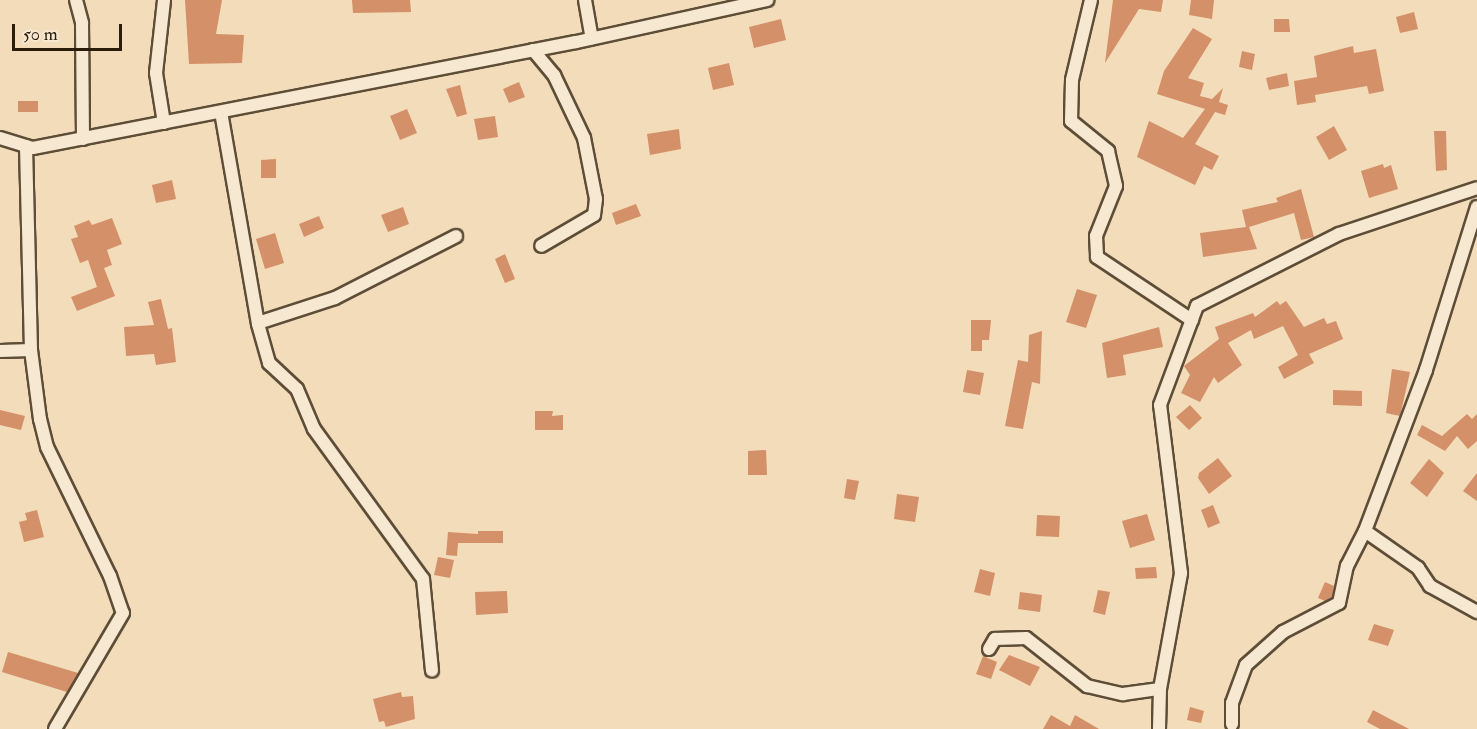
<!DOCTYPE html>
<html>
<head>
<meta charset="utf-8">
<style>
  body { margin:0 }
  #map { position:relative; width:1477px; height:729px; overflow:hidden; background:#f2dcba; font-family:"IM FELL Double Pica",serif }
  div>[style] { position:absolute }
  .building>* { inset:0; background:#d49068 }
  .roads { filter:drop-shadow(2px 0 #5e4d37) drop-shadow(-2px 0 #5e4d37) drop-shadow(0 2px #5e4d37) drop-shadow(0 -2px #5e4d37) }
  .minor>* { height:12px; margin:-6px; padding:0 6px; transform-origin:6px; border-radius:6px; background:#f7e8d2 }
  span { translate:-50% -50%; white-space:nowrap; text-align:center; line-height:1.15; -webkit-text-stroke:5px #f7e8d2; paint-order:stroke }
  .scale { position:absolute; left:12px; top:24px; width:110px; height:27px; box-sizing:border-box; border:3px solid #2c1d0b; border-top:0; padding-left:8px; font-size:18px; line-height:21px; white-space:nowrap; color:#2c1d0b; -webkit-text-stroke:4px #f7e8d2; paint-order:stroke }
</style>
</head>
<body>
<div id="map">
  <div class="building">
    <div style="clip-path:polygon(185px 0,222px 0,216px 34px,244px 35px,242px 63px,189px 64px)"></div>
    <div style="clip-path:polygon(352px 0,410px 0,411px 12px,353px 13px)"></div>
    <div style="clip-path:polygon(1113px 0,1163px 0,1161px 12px,1139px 9px,1105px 63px)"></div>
    <div style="clip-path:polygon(1191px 0,1214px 0,1212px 19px,1189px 15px)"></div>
    <div style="clip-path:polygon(1414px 12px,1418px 29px,1400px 33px,1396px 17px)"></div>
    <div style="clip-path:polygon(781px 19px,786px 40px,754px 48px,749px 27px)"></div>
    <div style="clip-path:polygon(1274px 19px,1289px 19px,1290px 32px,1274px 32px)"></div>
    <div style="clip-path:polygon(1193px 28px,1212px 39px,1188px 78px,1204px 83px,1200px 96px,1212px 99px,1223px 88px,1219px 102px,1228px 105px,1225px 115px,1215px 112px,1195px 144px,1219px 156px,1212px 170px,1204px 166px,1195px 185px,1137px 157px,1149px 121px,1183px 138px,1205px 109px,1157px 94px,1164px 71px)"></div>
    <div style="clip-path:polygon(1353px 46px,1354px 53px,1376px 49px,1384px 91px,1369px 94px,1367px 86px,1315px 95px,1316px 102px,1297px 105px,1294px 81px,1317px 77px,1314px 56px)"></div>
    <div style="clip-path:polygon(1242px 51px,1255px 54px,1252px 70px,1239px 67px)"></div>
    <div style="clip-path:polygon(729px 63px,734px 85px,713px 90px,708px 68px)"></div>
    <div style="clip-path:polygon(1287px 73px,1289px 86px,1269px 90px,1266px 78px)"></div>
    <div style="clip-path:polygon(519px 82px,525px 97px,509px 103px,503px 89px)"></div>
    <div style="clip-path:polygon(460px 85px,467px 114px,457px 117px,446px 89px)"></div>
    <div style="clip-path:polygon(18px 101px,38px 101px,38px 112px,18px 112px)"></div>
    <div style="clip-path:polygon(407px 109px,417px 133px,400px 140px,390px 116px)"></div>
    <div style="clip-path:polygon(495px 116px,498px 137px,478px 140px,474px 119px)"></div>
    <div style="clip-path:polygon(1334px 126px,1347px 150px,1329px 160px,1316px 137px)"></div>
    <div style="clip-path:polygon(679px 129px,681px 149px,650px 155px,647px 134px)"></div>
    <div style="clip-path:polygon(1434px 131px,1446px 131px,1447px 170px,1436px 171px)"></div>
    <div style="clip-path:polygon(276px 159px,276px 178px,261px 178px,261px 160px)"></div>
    <div style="clip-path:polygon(1383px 164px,1384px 168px,1391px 165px,1398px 189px,1369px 198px,1361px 171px)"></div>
    <div style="clip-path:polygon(172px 180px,176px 199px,156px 203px,152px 185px)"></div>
    <div style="clip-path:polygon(1301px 189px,1314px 237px,1301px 240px,1294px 213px,1249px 227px,1257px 249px,1203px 257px,1200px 233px,1246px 227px,1242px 210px,1278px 202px,1276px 198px)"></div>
    <div style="clip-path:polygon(636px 204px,641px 216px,616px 225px,612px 213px)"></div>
    <div style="clip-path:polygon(403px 207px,409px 224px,388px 232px,381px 215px)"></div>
    <div style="clip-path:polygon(319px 216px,324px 228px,304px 237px,299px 224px)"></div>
    <div style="clip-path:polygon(112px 218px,122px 244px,107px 250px,112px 265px,104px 268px,115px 296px,77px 311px,71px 297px,97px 287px,88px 260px,80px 263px,71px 239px,78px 237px,74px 226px,89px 220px,92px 225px)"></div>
    <div style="clip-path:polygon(275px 233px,284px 263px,265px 269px,256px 239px)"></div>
    <div style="clip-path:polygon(505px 254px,515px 279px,505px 283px,495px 259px)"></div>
    <div style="clip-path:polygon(1077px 289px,1097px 295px,1086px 328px,1066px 322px)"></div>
    <div style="clip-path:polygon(161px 299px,168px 329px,172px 328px,176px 362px,156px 365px,154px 354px,126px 356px,124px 327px,154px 325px,148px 302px)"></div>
    <div style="clip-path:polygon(1277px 301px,1280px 305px,1286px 301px,1304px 327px,1324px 318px,1327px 324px,1336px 321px,1343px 339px,1309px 354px,1314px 363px,1284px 379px,1278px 367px,1298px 355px,1283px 326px,1254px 339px,1251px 330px,1228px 343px,1242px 365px,1218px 383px,1214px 377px,1200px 402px,1181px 393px,1190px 375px,1184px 366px,1219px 339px,1215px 327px,1253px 313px,1255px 317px)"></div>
    <div style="clip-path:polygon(971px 320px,991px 320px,989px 340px,982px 340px,982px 351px,971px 351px)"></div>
    <div style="clip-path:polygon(1159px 327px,1163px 347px,1123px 355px,1126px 375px,1107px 378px,1102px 343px)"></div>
    <div style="clip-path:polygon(1042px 331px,1040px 384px,1032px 382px,1023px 429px,1005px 426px,1018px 360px,1028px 362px,1029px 335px)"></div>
    <div style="clip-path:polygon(1392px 369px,1410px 372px,1400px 416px,1386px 413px)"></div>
    <div style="clip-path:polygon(967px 370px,984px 373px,980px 395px,963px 392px)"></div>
    <div style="clip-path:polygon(1333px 390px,1362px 391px,1362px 406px,1333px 405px)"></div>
    <div style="clip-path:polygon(1190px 405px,1202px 418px,1189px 430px,1176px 417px)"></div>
    <div style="clip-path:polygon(0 410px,25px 416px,21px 430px,0 425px)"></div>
    <div style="clip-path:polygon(535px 411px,553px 411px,552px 416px,563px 415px,563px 430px,535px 430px)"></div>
    <div style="clip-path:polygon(1467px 414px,1472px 419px,1477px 414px,1477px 441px,1468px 449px,1457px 436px,1445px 451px,1417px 435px,1422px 425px,1442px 436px)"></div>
    <div style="clip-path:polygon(766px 450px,767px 475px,748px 475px,748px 451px)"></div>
    <div style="clip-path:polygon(1218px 458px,1232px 476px,1209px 494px,1198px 478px,1199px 473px)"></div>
    <div style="clip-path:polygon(1429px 459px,1444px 473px,1427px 497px,1410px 483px)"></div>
    <div style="clip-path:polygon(1477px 473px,1477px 501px,1463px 491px)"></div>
    <div style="clip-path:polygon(847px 479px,859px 481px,855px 500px,844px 498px)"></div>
    <div style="clip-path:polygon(897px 494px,919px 497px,915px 522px,894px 519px)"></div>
    <div style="clip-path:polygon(1213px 505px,1220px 523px,1208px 528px,1201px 510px)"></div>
    <div style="clip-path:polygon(37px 510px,44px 537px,24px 542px,19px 522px,27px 520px,25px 513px)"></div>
    <div style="clip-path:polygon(1147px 514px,1155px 540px,1130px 548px,1122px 521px)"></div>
    <div style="clip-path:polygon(1037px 515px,1060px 516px,1059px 537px,1036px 536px)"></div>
    <div style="clip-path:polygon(478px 531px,503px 531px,503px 543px,458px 543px,457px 556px,446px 555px,448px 532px,478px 534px)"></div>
    <div style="clip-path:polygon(438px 557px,454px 560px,450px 578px,434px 575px)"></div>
    <div style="clip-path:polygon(1156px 567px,1157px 578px,1136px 579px,1135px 568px)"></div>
    <div style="clip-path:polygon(980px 569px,995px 573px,990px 596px,974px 592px)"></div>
    <div style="clip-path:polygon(1325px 582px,1334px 586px,1332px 597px,1325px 601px,1318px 598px)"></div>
    <div style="clip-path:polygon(1098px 590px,1110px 592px,1105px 615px,1093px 612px)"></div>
    <div style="clip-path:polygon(507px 591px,508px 613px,476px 615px,475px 592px)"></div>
    <div style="clip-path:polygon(1020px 592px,1042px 595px,1040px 612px,1018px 609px)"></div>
    <div style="clip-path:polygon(1374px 624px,1394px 630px,1388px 646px,1368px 640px)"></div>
    <div style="clip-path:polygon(8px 652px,78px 673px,67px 692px,2px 672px)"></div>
    <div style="clip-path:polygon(1009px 655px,1040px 667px,1030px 686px,999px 670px)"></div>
    <div style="clip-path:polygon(983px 656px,997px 662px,991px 679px,976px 674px)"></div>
    <div style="clip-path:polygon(401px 692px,402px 697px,413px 696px,415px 719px,386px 727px,384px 721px,379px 722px,373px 699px)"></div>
    <div style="clip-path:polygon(1190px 707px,1204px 711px,1201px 723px,1187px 720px)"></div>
    <div style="clip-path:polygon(1373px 710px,1409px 729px,1380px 729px,1367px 722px)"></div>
    <div style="clip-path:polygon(1051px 715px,1070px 726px,1075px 715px,1099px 729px,1043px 729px)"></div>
  </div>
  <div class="roads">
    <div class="minor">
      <div style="left:76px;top:0;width:24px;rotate:75deg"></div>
      <div style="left:82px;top:23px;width:116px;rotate:89.5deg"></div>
      <div style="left:585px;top:0;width:39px;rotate:80deg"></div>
      <div style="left:1091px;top:0;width:82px;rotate:103.4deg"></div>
      <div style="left:1072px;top:80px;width:41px;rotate:91.4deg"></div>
      <div style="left:1071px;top:121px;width:48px;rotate:39deg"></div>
      <div style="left:1108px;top:151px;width:36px;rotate:77deg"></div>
      <div style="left:1116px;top:186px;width:54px;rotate:111.8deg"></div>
      <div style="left:1096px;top:236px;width:21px;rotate:87deg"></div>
      <div style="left:1097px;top:257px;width:114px;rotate:33.6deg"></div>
      <div style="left:533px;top:50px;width:33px;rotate:50deg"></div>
      <div style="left:554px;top:75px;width:70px;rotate:64.5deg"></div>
      <div style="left:584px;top:138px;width:62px;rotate:78.9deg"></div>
      <div style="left:596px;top:199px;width:16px;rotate:97deg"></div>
      <div style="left:594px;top:215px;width:61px;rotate:149.7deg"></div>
      <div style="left:221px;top:112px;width:215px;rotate:80.1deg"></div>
      <div style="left:258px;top:324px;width:41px;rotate:74.2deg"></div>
      <div style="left:269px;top:363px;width:38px;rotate:43deg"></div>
      <div style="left:297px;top:389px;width:43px;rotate:67deg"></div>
      <div style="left:314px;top:429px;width:185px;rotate:54deg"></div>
      <div style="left:423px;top:579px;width:92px;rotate:84.4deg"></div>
      <div style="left:164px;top:123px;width:51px;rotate:-99.1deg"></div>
      <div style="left:156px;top:73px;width:73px;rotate:-83.7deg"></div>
      <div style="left:0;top:138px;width:34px;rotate:17deg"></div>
      <div style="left:33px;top:148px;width:553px;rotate:-11.05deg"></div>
      <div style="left:576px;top:42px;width:196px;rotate:-12.4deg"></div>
      <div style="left:26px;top:146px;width:204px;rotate:88.6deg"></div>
      <div style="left:31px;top:350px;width:70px;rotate:82.6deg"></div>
      <div style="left:40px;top:419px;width:29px;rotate:76deg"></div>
      <div style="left:47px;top:447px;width:144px;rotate:64deg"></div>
      <div style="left:110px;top:576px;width:39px;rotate:71deg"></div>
      <div style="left:123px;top:613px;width:134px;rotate:120.4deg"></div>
      <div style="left:1477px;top:207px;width:171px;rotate:107.4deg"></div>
      <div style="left:1426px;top:370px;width:172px;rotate:110.8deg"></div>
      <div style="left:1365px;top:531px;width:65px;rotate:34.9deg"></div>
      <div style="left:1418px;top:568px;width:22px;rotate:56deg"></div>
      <div style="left:1430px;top:586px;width:54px;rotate:29deg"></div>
      <div style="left:258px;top:323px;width:81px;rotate:-18deg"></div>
      <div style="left:335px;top:298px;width:136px;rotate:-27.1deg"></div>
      <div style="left:0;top:351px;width:31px;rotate:-2deg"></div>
      <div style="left:989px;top:649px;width:12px;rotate:-59deg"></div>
      <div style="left:995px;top:639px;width:31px;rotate:-2deg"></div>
      <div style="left:1026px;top:638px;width:78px;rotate:38.2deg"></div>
      <div style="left:1087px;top:686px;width:37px;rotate:13deg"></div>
      <div style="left:1123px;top:694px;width:37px;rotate:-8deg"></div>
      <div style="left:1232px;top:724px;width:21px;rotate:-90deg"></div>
      <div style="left:1232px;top:703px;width:40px;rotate:-69.8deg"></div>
      <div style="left:1246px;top:665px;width:50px;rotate:-41.7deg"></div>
      <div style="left:1283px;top:632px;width:63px;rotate:-27.4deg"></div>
      <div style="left:1339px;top:603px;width:38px;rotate:-78deg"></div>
      <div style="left:1347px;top:566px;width:39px;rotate:-63deg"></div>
      <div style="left:1159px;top:729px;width:40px;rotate:-88.6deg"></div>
      <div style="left:1160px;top:689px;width:118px;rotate:-79.7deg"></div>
      <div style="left:1181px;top:573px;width:169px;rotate:-97.1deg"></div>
      <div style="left:1160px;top:405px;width:106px;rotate:-69.5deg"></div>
      <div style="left:1197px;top:306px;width:159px;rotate:-26.9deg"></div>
      <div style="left:1339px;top:234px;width:145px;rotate:-18.4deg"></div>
    </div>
  </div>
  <div class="scale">50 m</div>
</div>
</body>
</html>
